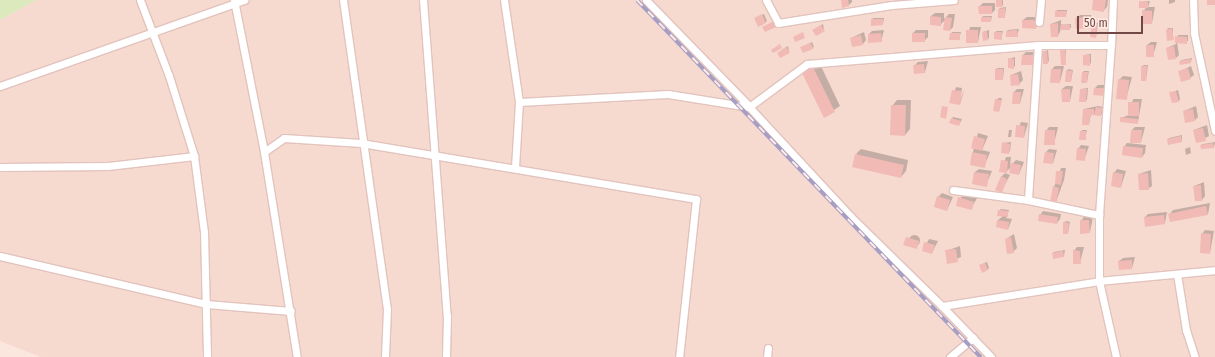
<!DOCTYPE html>
<html>
<head>
<meta charset="utf-8">
<style>
  body { margin:0 }
  #map { position:relative; width:1215px; height:357px; overflow:hidden; background:#fce7de; font-family:"Fira Sans Condensed",sans-serif }
  div>[style] { position:absolute }
  .residential>* { inset:0; background:#f6d9cf }
  .green>* { inset:0; background:#dce9bd }
  .shadow>* { inset:0; background:#0003 }
  .round { border-radius:50% }
  .building>* { inset:0; background:#f2bab5 }
  .roads { filter:drop-shadow(1px 0 #e2c3bd) drop-shadow(-1px 0 #e2c3bd) drop-shadow(0 1px #e2c3bd) drop-shadow(0 -1px #e2c3bd) }
  .street>* { height:7px; margin:-3.5px; padding:0 3.5px; transform-origin:3.5px; border-radius:3.5px; background:#fff }
  .rail>* { height:4px; margin-top:-2px; transform-origin:0; background:repeating-linear-gradient(90deg,#ffece4 0 8px,#a79ec4 0 16px); box-sizing:border-box; border-block:1px solid #a79ec4 }
  span { translate:-50% -50%; white-space:nowrap; text-align:center; line-height:1.15; -webkit-text-stroke:3.5px #ffece4; paint-order:stroke }
  .scale { position:absolute; left:1077px; top:16px; width:66px; height:18px; box-sizing:border-box; border:2px solid #724846; border-top:0; padding-left:5px; font-size:12px; line-height:14px; white-space:nowrap; color:#724846; -webkit-text-stroke:3px #ffece4; paint-order:stroke }
</style>
</head>
<body>
<div id="map">
  <div class="residential">
    <div style="clip-path:polygon(36px 0,1215px 0,1215px 357px,41px 357px,0 341px,0 20px)"></div>
  </div>
  <div class="green">
    <div style="clip-path:polygon(0 0,36px 0,0 20px)"></div>
  </div>
  <div class="shadow">
    <div style="clip-path:polygon(842px 0,852px 0,852px 2px,849px 5px)"></div>
    <div style="clip-path:polygon(997px 0,1003px 0,1003px 5px,1000px 8px,1006px 7px,1005px 17px,999px 9px,1002px 6px)"></div>
    <div style="clip-path:polygon(1094px 0,1108px 0,1107px 7px,1104px 10px)"></div>
    <div style="clip-path:polygon(1169px 0,1175px 0,1175px 2px,1169px 4px)"></div>
    <div style="clip-path:polygon(1150px 1px,1148px 7px,1155px 7px,1152px 23px,1143px 11px,1147px 7px,1140px 2px)"></div>
    <div style="clip-path:polygon(983px 3px,995px 3px,995px 10px,992px 13px,979px 7px)"></div>
    <div style="clip-path:polygon(1067px 10px,1066px 16px,1056px 12px,1057px 10px)"></div>
    <div style="clip-path:polygon(935px 13px,944px 13px,944px 19px,949px 14px,955px 14px,953px 27px,950px 30px,946px 19px,940px 25px,931px 16px)"></div>
    <div style="clip-path:polygon(764px 14px,767px 21px,765px 23px,756px 18px)"></div>
    <div style="clip-path:polygon(1080px 15px,1091px 15px,1092px 24px,1089px 27px,1076px 19px)"></div>
    <div style="clip-path:polygon(992px 16px,991px 21px,982px 18px,983px 16px)"></div>
    <div style="clip-path:polygon(1027px 17px,1039px 17px,1039px 24px,1035px 28px,1023px 20px)"></div>
    <div style="clip-path:polygon(884px 18px,883px 24px,872px 20px,873px 18px)"></div>
    <div style="clip-path:polygon(1061px 20px,1061px 25px,1071px 24px,1071px 28px,1061px 29px,1058px 36px,1051px 24px)"></div>
    <div style="clip-path:polygon(1094px 22px,1098px 23px,1096px 37px,1093px 24px)"></div>
    <div style="clip-path:polygon(823px 24px,824px 30px,815px 29px)"></div>
    <div style="clip-path:polygon(970px 27px,981px 27px,978px 42px,967px 42px)"></div>
    <div style="clip-path:polygon(1168px 28px,1173px 28px,1173px 39px,1167px 30px)"></div>
    <div style="clip-path:polygon(1019px 29px,1017px 36px,1007px 31px,1008px 30px)"></div>
    <div style="clip-path:polygon(884px 30px,881px 41px,869px 34px,872px 31px)"></div>
    <div style="clip-path:polygon(916px 30px,928px 30px,928px 37px,924px 41px,913px 33px)"></div>
    <div style="clip-path:polygon(989px 30px,989px 38px,988px 39px,983px 32px)"></div>
    <div style="clip-path:polygon(1003px 31px,1001px 39px,995px 32px,997px 31px)"></div>
    <div style="clip-path:polygon(864px 32px,866px 40px,863px 44px,851px 38px)"></div>
    <div style="clip-path:polygon(961px 32px,959px 39px,951px 34px,952px 32px)"></div>
    <div style="clip-path:polygon(1178px 35px,1188px 35px,1188px 41px,1177px 42px,1179px 55px,1176px 58px,1167px 48px,1176px 44px)"></div>
    <div style="clip-path:polygon(812px 42px,814px 47px,803px 52px,802px 47px)"></div>
    <div style="clip-path:polygon(1151px 42px,1157px 42px,1153px 56px,1147px 45px)"></div>
    <div style="clip-path:polygon(788px 46px,789px 52px,779px 52px)"></div>
    <div style="clip-path:polygon(1063px 48px,1066px 48px,1065px 64px,1061px 49px)"></div>
    <div style="clip-path:polygon(1048px 50px,1049px 61px,1047px 63px,1043px 52px)"></div>
    <div style="clip-path:polygon(1026px 52px,1037px 52px,1033px 64px,1023px 55px)"></div>
    <div style="clip-path:polygon(1091px 54px,1091px 63px,1089px 65px,1084px 55px)"></div>
    <div style="clip-path:polygon(1015px 57px,1015px 66px,1014px 67px,1009px 59px)"></div>
    <div style="clip-path:polygon(1192px 58px,1191px 62px,1181px 61px,1182px 60px)"></div>
    <div style="clip-path:polygon(928px 61px,925px 72px,914px 66px,918px 62px)"></div>
    <div style="clip-path:polygon(819px 62px,840px 106px,825px 116px,803px 73px)"></div>
    <div style="clip-path:polygon(1144px 65px,1148px 65px,1146px 80px,1142px 66px)"></div>
    <div style="clip-path:polygon(1055px 66px,1064px 66px,1060px 82px,1052px 69px)"></div>
    <div style="clip-path:polygon(1191px 66px,1194px 75px,1190px 78px,1179px 72px)"></div>
    <div style="clip-path:polygon(998px 68px,1004px 68px,1003px 79px,996px 69px)"></div>
    <div style="clip-path:polygon(1068px 69px,1073px 70px,1071px 81px,1067px 71px)"></div>
    <div style="clip-path:polygon(1021px 71px,1023px 80px,1019px 84px,1011px 75px)"></div>
    <div style="clip-path:polygon(1084px 71px,1089px 71px,1087px 82px,1083px 72px)"></div>
    <div style="clip-path:polygon(1123px 76px,1132px 77px,1126px 99px,1119px 80px)"></div>
    <div style="clip-path:polygon(1098px 85px,1108px 85px,1108px 92px,1095px 88px)"></div>
    <div style="clip-path:polygon(1066px 86px,1073px 86px,1070px 101px,1062px 89px)"></div>
    <div style="clip-path:polygon(956px 87px,962px 88px,960px 101px,965px 88px,960px 104px,951px 102px)"></div>
    <div style="clip-path:polygon(1088px 88px,1087px 100px,1085px 101px,1081px 89px)"></div>
    <div style="clip-path:polygon(1017px 89px,1024px 89px,1020px 103px,1014px 92px)"></div>
    <div style="clip-path:polygon(1178px 90px,1180px 99px,1179px 101px,1171px 93px)"></div>
    <div style="clip-path:polygon(998px 98px,1002px 98px,999px 111px,994px 110px)"></div>
    <div style="clip-path:polygon(1133px 99px,1142px 99px,1138px 122px,1121px 118px,1129px 115px)"></div>
    <div style="clip-path:polygon(897px 100px,911px 100px,910px 129px,905px 135px,892px 106px)"></div>
    <div style="clip-path:polygon(1098px 106px,1103px 107px,1102px 114px,1091px 114px,1089px 124px,1084px 109px)"></div>
    <div style="clip-path:polygon(1196px 106px,1198px 117px,1195px 120px,1184px 111px)"></div>
    <div style="clip-path:polygon(953px 117px,962px 119px,959px 125px,952px 118px)"></div>
    <div style="clip-path:polygon(1021px 122px,1028px 123px,1024px 137px,1016px 136px)"></div>
    <div style="clip-path:polygon(1207px 125px,1209px 136px,1197px 142px,1194px 130px)"></div>
    <div style="clip-path:polygon(1049px 127px,1058px 127px,1054px 144px,1046px 131px)"></div>
    <div style="clip-path:polygon(1135px 127px,1145px 127px,1141px 142px,1132px 130px)"></div>
    <div style="clip-path:polygon(1009px 130px,1012px 130px,1011px 137px,1008px 137px)"></div>
    <div style="clip-path:polygon(1082px 130px,1087px 130px,1085px 139px,1081px 132px)"></div>
    <div style="clip-path:polygon(978px 133px,988px 136px,982px 150px,990px 152px,984px 167px,973px 152px)"></div>
    <div style="clip-path:polygon(1182px 135px,1182px 141px,1168px 139px,1169px 138px)"></div>
    <div style="clip-path:polygon(1011px 142px,1010px 151px,1008px 153px,1003px 143px)"></div>
    <div style="clip-path:polygon(1215px 142px,1214px 147px,1201px 145px,1203px 144px)"></div>
    <div style="clip-path:polygon(1127px 143px,1146px 145px,1145px 153px,1142px 157px,1124px 147px)"></div>
    <div style="clip-path:polygon(1081px 145px,1089px 146px,1084px 160px,1078px 149px)"></div>
    <div style="clip-path:polygon(1190px 147px,1191px 153px,1186px 155px,1185px 149px)"></div>
    <div style="clip-path:polygon(861px 149px,908px 160px,906px 171px,901px 177px,856px 154px)"></div>
    <div style="clip-path:polygon(1049px 149px,1057px 150px,1053px 163px,1046px 152px)"></div>
    <div style="clip-path:polygon(1006px 157px,1011px 157px,1010px 166px,1016px 160px,1024px 162px,1019px 174px,1011px 167px,1005px 173px,1010px 175px,1001px 192px,1001px 177px,1006px 172px,1001px 171px)"></div>
    <div style="clip-path:polygon(1061px 168px,1066px 168px,1064px 180px,1056px 202px,1054px 187px)"></div>
    <div style="clip-path:polygon(979px 169px,992px 171px,986px 185px,975px 172px)"></div>
    <div style="clip-path:polygon(1117px 169px,1126px 171px,1121px 187px,1114px 173px)"></div>
    <div style="clip-path:polygon(1151px 170px,1152px 186px,1148px 189px,1139px 174px)"></div>
    <div style="clip-path:polygon(1204px 182px,1205px 196px,1202px 200px,1194px 186px)"></div>
    <div style="clip-path:polygon(942px 193px,953px 197px,947px 210px,938px 197px)"></div>
    <div style="clip-path:polygon(963px 194px,977px 198px,971px 209px,957px 205px)"></div>
    <div style="clip-path:polygon(1210px 203px,1208px 214px,1170px 214px,1173px 210px)"></div>
    <div style="clip-path:polygon(1000px 209px,1009px 210px,1006px 218px,1012px 219px,1008px 229px,998px 220px,1003px 216px)"></div>
    <div style="clip-path:polygon(1043px 211px,1061px 214px,1060px 219px,1057px 223px,1040px 215px)"></div>
    <div style="clip-path:polygon(1167px 212px,1165px 223px,1145px 217px,1148px 214px)"></div>
    <div style="clip-path:polygon(1084px 217px,1093px 217px,1090px 232px,1081px 221px)"></div>
    <div style="clip-path:polygon(1066px 221px,1070px 222px,1068px 233px,1064px 223px)"></div>
    <div style="clip-path:polygon(1205px 230px,1214px 231px,1210px 253px,1202px 234px)"></div>
    <div style="clip-path:polygon(1014px 234px,1017px 248px,1013px 252px,1006px 239px)"></div>
    <div class="round" style="left:908.5px;top:234.5px;width:11px;height:11px"></div>
    <div style="clip-path:polygon(929px 239px,938px 241px,932px 253px,923px 250px)"></div>
    <div style="clip-path:polygon(960px 246px,961px 257px,948px 263px,946px 251px)"></div>
    <div style="clip-path:polygon(1077px 247px,1084px 247px,1080px 263px,1074px 251px)"></div>
    <div style="clip-path:polygon(1065px 250px,1064px 256px,1053px 253px,1054px 252px)"></div>
    <div style="clip-path:polygon(1135px 257px,1132px 268px,1119px 261px,1123px 258px)"></div>
    <div style="clip-path:polygon(987px 262px,989px 268px,987px 270px,980px 265px)"></div>
  </div>
  <div class="building">
    <div style="clip-path:polygon(841px 0,848px 0,849px 6px,842px 8px)"></div>
    <div style="clip-path:polygon(996px 0,1002px 0,1002px 7px,996px 7px)"></div>
    <div style="clip-path:polygon(1093px 0,1106px 0,1104px 12px,1092px 10px)"></div>
    <div style="clip-path:polygon(1207px 0,1215px 0,1215px 5px,1207px 5px)"></div>
    <div style="clip-path:polygon(1139px 1px,1148px 2px,1148px 8px,1139px 8px)"></div>
    <div style="clip-path:polygon(978px 6px,992px 6px,992px 14px,979px 14px)"></div>
    <div style="clip-path:polygon(1005px 8px,1005px 18px,998px 18px,998px 9px)"></div>
    <div style="clip-path:polygon(1142px 10px,1152px 11px,1152px 24px,1142px 24px)"></div>
    <div style="clip-path:polygon(1055px 11px,1066px 11px,1066px 17px,1055px 17px)"></div>
    <div style="clip-path:polygon(762px 14px,766px 23px,758px 27px,754px 18px)"></div>
    <div style="clip-path:polygon(930px 16px,941px 17px,941px 26px,930px 25px)"></div>
    <div style="clip-path:polygon(945px 17px,952px 18px,950px 31px,943px 30px)"></div>
    <div style="clip-path:polygon(981px 17px,991px 17px,991px 22px,981px 22px)"></div>
    <div style="clip-path:polygon(1088px 17px,1089px 28px,1076px 29px,1075px 18px)"></div>
    <div style="clip-path:polygon(871px 19px,883px 19px,883px 25px,871px 26px)"></div>
    <div style="clip-path:polygon(1022px 20px,1036px 20px,1036px 29px,1022px 28px)"></div>
    <div style="clip-path:polygon(774px 21px,776px 27px,765px 32px,762px 27px)"></div>
    <div style="clip-path:polygon(1058px 23px,1058px 37px,1051px 37px,1050px 24px)"></div>
    <div style="clip-path:polygon(1092px 23px,1097px 24px,1096px 38px,1090px 37px)"></div>
    <div style="clip-path:polygon(1061px 24px,1070px 25px,1070px 30px,1060px 30px)"></div>
    <div style="clip-path:polygon(821px 25px,825px 31px,816px 36px,812px 30px)"></div>
    <div style="clip-path:polygon(1172px 28px,1174px 40px,1167px 41px,1166px 30px)"></div>
    <div style="clip-path:polygon(966px 30px,978px 30px,978px 43px,966px 43px)"></div>
    <div style="clip-path:polygon(1017px 30px,1018px 37px,1006px 37px,1006px 31px)"></div>
    <div style="clip-path:polygon(987px 31px,988px 40px,983px 41px,982px 32px)"></div>
    <div style="clip-path:polygon(803px 32px,805px 38px,795px 42px,793px 37px)"></div>
    <div style="clip-path:polygon(994px 32px,1002px 32px,1002px 40px,994px 39px)"></div>
    <div style="clip-path:polygon(881px 33px,882px 42px,868px 43px,868px 34px)"></div>
    <div style="clip-path:polygon(912px 33px,925px 33px,925px 42px,912px 42px)"></div>
    <div style="clip-path:polygon(950px 33px,960px 33px,960px 40px,949px 40px)"></div>
    <div style="clip-path:polygon(861px 35px,863px 45px,852px 47px,850px 38px)"></div>
    <div style="clip-path:polygon(1175px 36px,1187px 37px,1187px 44px,1175px 43px)"></div>
    <div style="clip-path:polygon(811px 43px,813px 49px,803px 53px,800px 47px)"></div>
    <div style="clip-path:polygon(780px 44px,782px 48px,773px 53px,771px 50px)"></div>
    <div style="clip-path:polygon(1146px 45px,1154px 45px,1154px 57px,1146px 57px)"></div>
    <div style="clip-path:polygon(1174px 46px,1176px 59px,1168px 60px,1166px 48px)"></div>
    <div style="clip-path:polygon(786px 47px,790px 53px,780px 58px,777px 53px)"></div>
    <div style="clip-path:polygon(1060px 49px,1065px 49px,1066px 65px,1061px 65px)"></div>
    <div style="clip-path:polygon(1047px 51px,1048px 64px,1043px 64px,1042px 52px)"></div>
    <div style="clip-path:polygon(1022px 55px,1033px 55px,1033px 65px,1021px 65px)"></div>
    <div style="clip-path:polygon(1083px 55px,1090px 55px,1090px 66px,1083px 65px)"></div>
    <div style="clip-path:polygon(1008px 58px,1014px 59px,1014px 69px,1008px 68px)"></div>
    <div style="clip-path:polygon(1191px 59px,1191px 63px,1180px 65px,1179px 61px)"></div>
    <div style="clip-path:polygon(924px 64px,925px 73px,914px 74px,913px 65px)"></div>
    <div style="clip-path:polygon(1141px 66px,1147px 66px,1146px 81px,1141px 81px)"></div>
    <div style="clip-path:polygon(813px 67px,835px 112px,824px 118px,802px 73px)"></div>
    <div style="clip-path:polygon(1188px 68px,1191px 79px,1181px 82px,1178px 71px)"></div>
    <div style="clip-path:polygon(995px 69px,1003px 69px,1003px 80px,995px 80px)"></div>
    <div style="clip-path:polygon(1051px 69px,1061px 69px,1060px 83px,1050px 83px)"></div>
    <div style="clip-path:polygon(1066px 70px,1072px 71px,1071px 82px,1065px 82px)"></div>
    <div style="clip-path:polygon(1082px 72px,1088px 72px,1087px 83px,1081px 83px)"></div>
    <div style="clip-path:polygon(1018px 74px,1020px 85px,1011px 86px,1010px 75px)"></div>
    <div style="clip-path:polygon(1118px 79px,1129px 80px,1127px 100px,1116px 99px)"></div>
    <div style="clip-path:polygon(1094px 88px,1105px 88px,1105px 96px,1093px 95px)"></div>
    <div style="clip-path:polygon(1061px 89px,1070px 89px,1070px 102px,1062px 102px)"></div>
    <div style="clip-path:polygon(1080px 89px,1087px 89px,1086px 102px,1079px 102px)"></div>
    <div style="clip-path:polygon(952px 90px,962px 91px,960px 105px,949px 103px)"></div>
    <div style="clip-path:polygon(1176px 91px,1179px 102px,1172px 103px,1169px 92px)"></div>
    <div style="clip-path:polygon(1013px 92px,1021px 92px,1020px 104px,1012px 104px)"></div>
    <div style="clip-path:polygon(995px 99px,1002px 100px,999px 112px,993px 111px)"></div>
    <div style="clip-path:polygon(1128px 102px,1139px 102px,1139px 116px,1128px 116px)"></div>
    <div style="clip-path:polygon(891px 105px,906px 105px,905px 136px,890px 135px)"></div>
    <div style="clip-path:polygon(942px 106px,948px 107px,946px 119px,940px 117px)"></div>
    <div style="clip-path:polygon(1096px 107px,1102px 108px,1101px 116px,1090px 115px,1089px 125px,1082px 125px,1083px 109px,1094px 109px,1094px 115px)"></div>
    <div style="clip-path:polygon(1193px 109px,1195px 121px,1185px 123px,1183px 111px)"></div>
    <div style="clip-path:polygon(1120px 117px,1138px 119px,1138px 124px,1120px 122px)"></div>
    <div style="clip-path:polygon(951px 118px,961px 121px,959px 126px,949px 123px)"></div>
    <div style="clip-path:polygon(1016px 125px,1025px 126px,1024px 138px,1015px 137px)"></div>
    <div style="clip-path:polygon(1203px 128px,1206px 141px,1196px 143px,1193px 130px)"></div>
    <div style="clip-path:polygon(1045px 130px,1055px 130px,1055px 145px,1044px 145px)"></div>
    <div style="clip-path:polygon(1131px 130px,1142px 130px,1141px 143px,1130px 143px)"></div>
    <div style="clip-path:polygon(1080px 131px,1086px 131px,1086px 140px,1079px 140px)"></div>
    <div style="clip-path:polygon(974px 136px,985px 139px,982px 151px,971px 148px)"></div>
    <div style="clip-path:polygon(1181px 136px,1182px 142px,1168px 145px,1167px 139px)"></div>
    <div style="clip-path:polygon(1002px 142px,1010px 144px,1009px 154px,1001px 153px)"></div>
    <div style="clip-path:polygon(1213px 143px,1214px 148px,1201px 149px,1200px 145px)"></div>
    <div style="clip-path:polygon(1123px 146px,1143px 148px,1142px 158px,1122px 155px)"></div>
    <div style="clip-path:polygon(1077px 148px,1086px 149px,1085px 161px,1076px 160px)"></div>
    <div style="clip-path:polygon(972px 152px,987px 155px,985px 168px,970px 165px)"></div>
    <div style="clip-path:polygon(1045px 152px,1054px 153px,1053px 164px,1043px 163px)"></div>
    <div style="clip-path:polygon(855px 154px,904px 165px,901px 178px,852px 167px)"></div>
    <div style="clip-path:polygon(1001px 160px,1008px 161px,1007px 173px,999px 172px)"></div>
    <div style="clip-path:polygon(1011px 163px,1021px 165px,1019px 175px,1009px 173px)"></div>
    <div style="clip-path:polygon(1056px 171px,1063px 171px,1061px 185px,1055px 184px)"></div>
    <div style="clip-path:polygon(974px 172px,989px 174px,987px 187px,972px 184px)"></div>
    <div style="clip-path:polygon(1113px 172px,1123px 174px,1121px 188px,1111px 186px)"></div>
    <div style="clip-path:polygon(1148px 173px,1149px 190px,1139px 190px,1138px 174px)"></div>
    <div style="clip-path:polygon(1001px 176px,1007px 179px,1002px 193px,995px 190px)"></div>
    <div style="clip-path:polygon(1201px 185px,1202px 201px,1195px 201px,1193px 186px)"></div>
    <div style="clip-path:polygon(1053px 186px,1059px 188px,1056px 203px,1050px 202px)"></div>
    <div style="clip-path:polygon(937px 196px,950px 200px,947px 211px,934px 207px)"></div>
    <div style="clip-path:polygon(958px 197px,974px 202px,972px 210px,956px 206px)"></div>
    <div style="clip-path:polygon(1206px 206px,1208px 215px,1170px 222px,1168px 214px)"></div>
    <div style="clip-path:polygon(998px 210px,1008px 211px,1008px 217px,997px 216px)"></div>
    <div style="clip-path:polygon(1039px 214px,1058px 217px,1057px 224px,1038px 221px)"></div>
    <div style="clip-path:polygon(1164px 215px,1165px 224px,1145px 227px,1144px 217px)"></div>
    <div style="clip-path:polygon(997px 220px,1009px 222px,1008px 230px,996px 227px)"></div>
    <div style="clip-path:polygon(1080px 220px,1089px 220px,1090px 233px,1080px 234px)"></div>
    <div style="clip-path:polygon(1063px 222px,1069px 223px,1068px 234px,1063px 234px)"></div>
    <div style="clip-path:polygon(1201px 233px,1211px 234px,1210px 254px,1200px 253px)"></div>
    <div style="clip-path:polygon(906px 237px,919px 241px,917px 249px,903px 245px)"></div>
    <div style="clip-path:polygon(1011px 237px,1014px 253px,1007px 254px,1005px 239px)"></div>
    <div style="clip-path:polygon(924px 242px,935px 245px,932px 254px,922px 251px)"></div>
    <div style="clip-path:polygon(956px 249px,958px 262px,947px 264px,945px 250px)"></div>
    <div style="clip-path:polygon(1073px 250px,1080px 251px,1081px 264px,1073px 264px)"></div>
    <div style="clip-path:polygon(1063px 251px,1064px 257px,1053px 259px,1052px 253px)"></div>
    <div style="clip-path:polygon(1132px 260px,1132px 269px,1119px 270px,1118px 261px)"></div>
    <div style="clip-path:polygon(985px 263px,988px 270px,982px 273px,979px 265px)"></div>
  </div>
  <div class="roads">
    <div class="street">
      <div style="left:140px;top:0;width:81px;rotate:69.1deg"></div>
      <div style="left:169px;top:76px;width:84px;rotate:72.6deg"></div>
      <div style="left:194px;top:156px;width:77px;rotate:82.5deg"></div>
      <div style="left:204px;top:232px;width:125px;rotate:88.6deg"></div>
      <div style="left:234px;top:0;width:155px;rotate:78.8deg"></div>
      <div style="left:264px;top:152px;width:208px;rotate:80.9deg"></div>
      <div style="left:343px;top:0;width:312px;rotate:81.9deg"></div>
      <div style="left:387px;top:309px;width:48px;rotate:92.4deg"></div>
      <div style="left:423px;top:0;width:317px;rotate:85.7deg"></div>
      <div style="left:447px;top:316px;width:41px;rotate:91.4deg"></div>
      <div style="left:504px;top:0;width:103px;rotate:81.6deg"></div>
      <div style="left:519px;top:102px;width:66px;rotate:93.5deg"></div>
      <div style="left:646px;top:0;width:146px;rotate:45.8deg"></div>
      <div style="left:766px;top:0;width:26px;rotate:62deg"></div>
      <div style="left:778px;top:23px;width:115px;rotate:-9deg"></div>
      <div style="left:892px;top:5px;width:62px;rotate:-4.6deg"></div>
      <div style="left:1113px;top:0;width:45px;rotate:92.5deg"></div>
      <div style="left:1111px;top:45px;width:73px;rotate:180deg"></div>
      <div style="left:1038px;top:45px;width:155px;rotate:93.7deg"></div>
      <div style="left:1028px;top:200px;width:73px;rotate:11.9deg"></div>
      <div style="left:1099px;top:215px;width:66px;rotate:90deg"></div>
      <div style="left:1099px;top:281px;width:78px;rotate:77.4deg"></div>
      <div style="left:1193px;top:0;width:33px;rotate:88deg"></div>
      <div style="left:1194px;top:33px;width:100px;rotate:77.9deg"></div>
      <div style="left:1039px;top:22px;width:22px;rotate:-85deg"></div>
      <div style="left:0;top:86px;width:259px;rotate:-19.4deg"></div>
      <div style="left:519px;top:102px;width:149px;rotate:-3.1deg"></div>
      <div style="left:668px;top:94px;width:82px;rotate:9.1deg"></div>
      <div style="left:264px;top:152px;width:24px;rotate:-35deg"></div>
      <div style="left:284px;top:138px;width:77px;rotate:3.7deg"></div>
      <div style="left:361px;top:143px;width:340px;rotate:9.5deg"></div>
      <div style="left:696px;top:199px;width:159px;rotate:96.1deg"></div>
      <div style="left:0;top:167px;width:108px;rotate:-0.5deg"></div>
      <div style="left:108px;top:166px;width:87px;rotate:-6.6deg"></div>
      <div style="left:953px;top:190px;width:76px;rotate:7.6deg"></div>
      <div style="left:1099px;top:215px;width:170px;rotate:-86deg"></div>
      <div style="left:0;top:256px;width:212px;rotate:13.1deg"></div>
      <div style="left:206px;top:304px;width:85px;rotate:4.7deg"></div>
      <div style="left:1177px;top:274px;width:57px;rotate:80.9deg"></div>
      <div style="left:1186px;top:330px;width:28px;rotate:72deg"></div>
      <div style="left:942px;top:306px;width:127px;rotate:-135.6deg"></div>
      <div style="left:851px;top:217px;width:150px;rotate:-132.8deg"></div>
      <div style="left:749px;top:107px;width:72px;rotate:-36.6deg"></div>
      <div style="left:807px;top:64px;width:232px;rotate:-4.7deg"></div>
      <div style="left:767px;top:357px;width:9px;rotate:-84deg"></div>
      <div style="left:950px;top:357px;width:30px;rotate:-40deg"></div>
      <div style="left:991px;top:357px;width:71px;rotate:-133.9deg"></div>
      <div style="left:942px;top:306px;width:159px;rotate:-9deg"></div>
      <div style="left:1099px;top:281px;width:117px;rotate:-5.4deg"></div>
    </div>
  </div>
  <div class="rail">
    <div style="left:637px;top:0;width:496px;rotate:46.1deg"></div>
  </div>
  <div class="scale">50 m</div>
</div>
</body>
</html>
